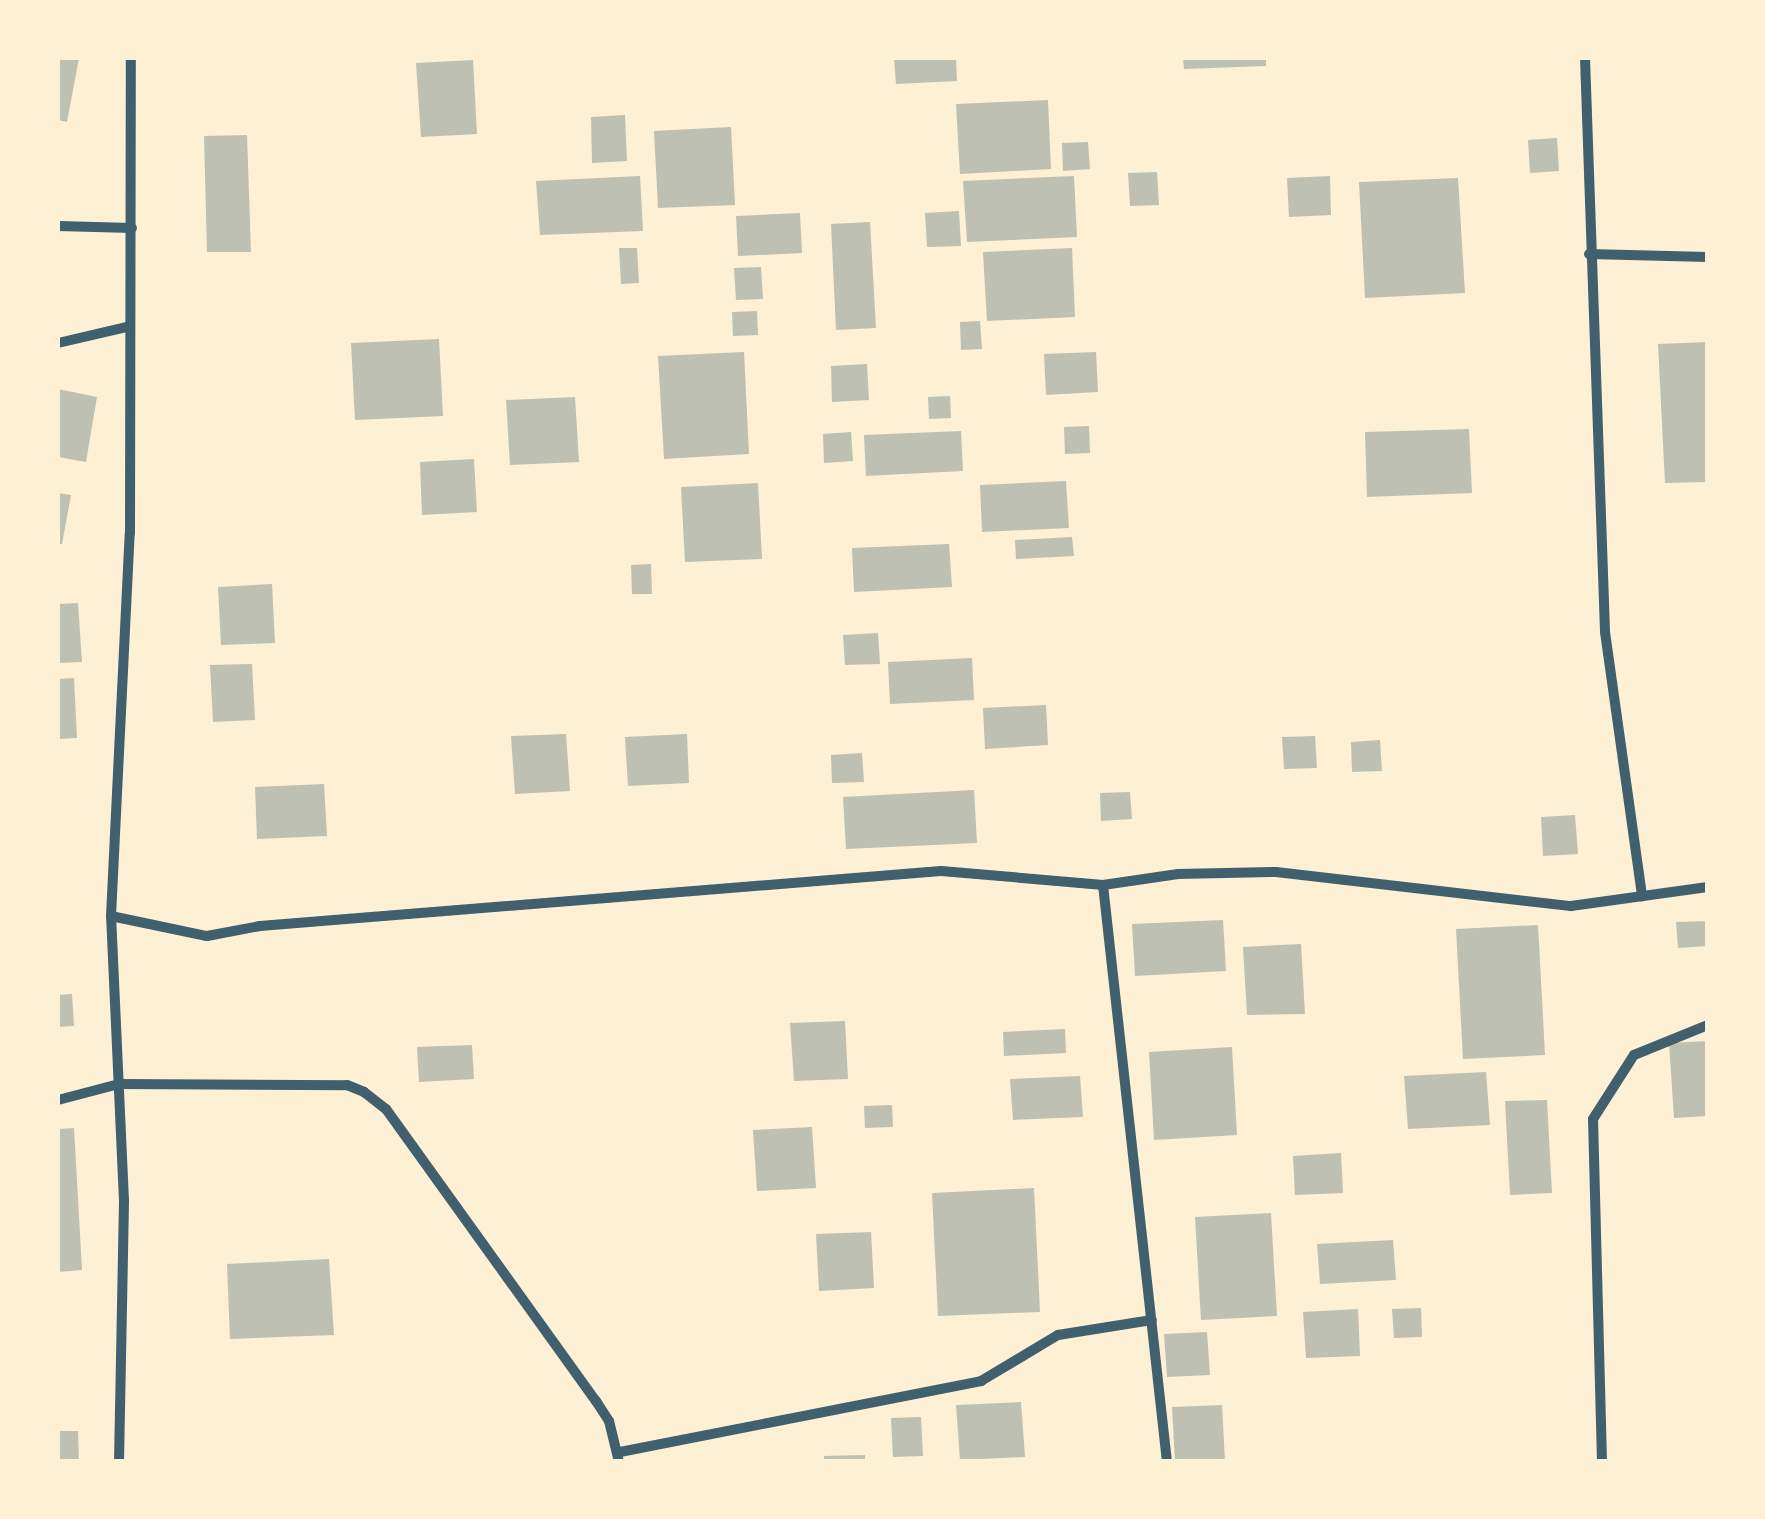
<!DOCTYPE html>
<html>
<head>
<meta charset="utf-8">
<style>
  body { margin:0 }
  #map { position:relative; width:1765px; height:1519px; overflow:hidden; background:#fdf0d5; font-family:"Open Sans",sans-serif }
  div>[style] { position:absolute }
  .building>* { inset:0; background:#bec0b2 }
  .minor>* { height:10px; margin:-5px; padding:0 5px; transform-origin:5px; border-radius:5px; background:#3f606c }
  span { translate:-50% -50%; white-space:nowrap; text-align:center; line-height:1.15; -webkit-text-stroke:10px #fdf0d5; paint-order:stroke }
  .frame { position:absolute; inset:0; border:60px solid #fdf0d5; pointer-events:none }
</style>
</head>
<body>
<div id="map">
  <div class="building">
    <div style="clip-path:polygon(58px 58px,79px 58px,67px 122px,58px 120px)"></div>
    <div style="clip-path:polygon(894px 58px,956px 58px,957px 81px,896px 84px)"></div>
    <div style="clip-path:polygon(1183px 58px,1266px 58px,1266px 66px,1184px 69px)"></div>
    <div style="clip-path:polygon(473px 60px,477px 134px,421px 137px,416px 63px)"></div>
    <div style="clip-path:polygon(1048px 100px,1051px 169px,960px 174px,956px 104px)"></div>
    <div style="clip-path:polygon(625px 115px,627px 161px,592px 163px,591px 117px)"></div>
    <div style="clip-path:polygon(731px 127px,735px 205px,658px 208px,654px 131px)"></div>
    <div style="clip-path:polygon(247px 135px,251px 252px,207px 252px,204px 136px)"></div>
    <div style="clip-path:polygon(1557px 138px,1559px 171px,1530px 173px,1528px 140px)"></div>
    <div style="clip-path:polygon(1088px 142px,1090px 169px,1063px 171px,1062px 143px)"></div>
    <div style="clip-path:polygon(1157px 172px,1159px 205px,1130px 206px,1128px 173px)"></div>
    <div style="clip-path:polygon(640px 176px,643px 231px,540px 235px,536px 181px)"></div>
    <div style="clip-path:polygon(1074px 176px,1077px 237px,967px 242px,963px 181px)"></div>
    <div style="clip-path:polygon(1330px 176px,1331px 215px,1289px 217px,1287px 178px)"></div>
    <div style="clip-path:polygon(1458px 178px,1465px 293px,1365px 298px,1359px 182px)"></div>
    <div style="clip-path:polygon(959px 211px,961px 246px,927px 247px,925px 213px)"></div>
    <div style="clip-path:polygon(800px 213px,802px 253px,738px 256px,736px 216px)"></div>
    <div style="clip-path:polygon(870px 222px,876px 328px,836px 330px,831px 224px)"></div>
    <div style="clip-path:polygon(619px 248px,637px 248px,639px 283px,621px 284px)"></div>
    <div style="clip-path:polygon(1072px 248px,1075px 317px,987px 321px,983px 252px)"></div>
    <div style="clip-path:polygon(761px 267px,763px 299px,736px 300px,734px 268px)"></div>
    <div style="clip-path:polygon(757px 311px,758px 335px,733px 336px,732px 312px)"></div>
    <div style="clip-path:polygon(980px 321px,982px 349px,961px 350px,960px 322px)"></div>
    <div style="clip-path:polygon(439px 339px,443px 416px,355px 420px,351px 343px)"></div>
    <div style="clip-path:polygon(1708px 342px,1708px 482px,1665px 483px,1658px 344px)"></div>
    <div style="clip-path:polygon(744px 352px,749px 454px,664px 459px,658px 356px)"></div>
    <div style="clip-path:polygon(1096px 352px,1098px 392px,1046px 395px,1044px 354px)"></div>
    <div style="clip-path:polygon(867px 364px,869px 400px,832px 402px,831px 366px)"></div>
    <div style="clip-path:polygon(58px 389px,97px 397px,86px 462px,58px 457px)"></div>
    <div style="clip-path:polygon(950px 396px,951px 418px,929px 419px,928px 397px)"></div>
    <div style="clip-path:polygon(575px 397px,579px 462px,510px 465px,506px 400px)"></div>
    <div style="clip-path:polygon(1089px 426px,1090px 453px,1065px 454px,1064px 427px)"></div>
    <div style="clip-path:polygon(1469px 429px,1472px 493px,1367px 497px,1365px 432px)"></div>
    <div style="clip-path:polygon(961px 431px,963px 471px,866px 476px,864px 435px)"></div>
    <div style="clip-path:polygon(851px 432px,853px 461px,824px 463px,823px 434px)"></div>
    <div style="clip-path:polygon(474px 459px,477px 512px,422px 515px,420px 462px)"></div>
    <div style="clip-path:polygon(1066px 481px,1069px 528px,982px 532px,980px 485px)"></div>
    <div style="clip-path:polygon(758px 483px,762px 559px,685px 562px,681px 487px)"></div>
    <div style="clip-path:polygon(58px 493px,71px 495px,62px 544px,58px 544px)"></div>
    <div style="clip-path:polygon(1072px 537px,1074px 556px,1016px 559px,1015px 540px)"></div>
    <div style="clip-path:polygon(949px 544px,952px 587px,854px 592px,852px 548px)"></div>
    <div style="clip-path:polygon(651px 564px,652px 594px,632px 594px,631px 565px)"></div>
    <div style="clip-path:polygon(272px 584px,275px 643px,221px 645px,218px 587px)"></div>
    <div style="clip-path:polygon(78px 603px,82px 662px,58px 663px,58px 604px)"></div>
    <div style="clip-path:polygon(878px 633px,880px 664px,845px 665px,843px 635px)"></div>
    <div style="clip-path:polygon(972px 658px,974px 700px,890px 704px,888px 662px)"></div>
    <div style="clip-path:polygon(252px 664px,255px 720px,213px 722px,210px 665px)"></div>
    <div style="clip-path:polygon(74px 678px,77px 738px,58px 739px,58px 679px)"></div>
    <div style="clip-path:polygon(1046px 705px,1048px 745px,985px 749px,983px 708px)"></div>
    <div style="clip-path:polygon(566px 734px,570px 791px,515px 794px,511px 736px)"></div>
    <div style="clip-path:polygon(687px 734px,689px 783px,628px 786px,625px 737px)"></div>
    <div style="clip-path:polygon(1315px 736px,1317px 768px,1284px 769px,1282px 737px)"></div>
    <div style="clip-path:polygon(1380px 740px,1382px 771px,1352px 772px,1351px 742px)"></div>
    <div style="clip-path:polygon(862px 753px,864px 782px,832px 783px,831px 755px)"></div>
    <div style="clip-path:polygon(324px 784px,327px 836px,257px 839px,255px 787px)"></div>
    <div style="clip-path:polygon(974px 790px,977px 843px,846px 849px,843px 797px)"></div>
    <div style="clip-path:polygon(1130px 792px,1132px 819px,1101px 821px,1100px 793px)"></div>
    <div style="clip-path:polygon(1575px 815px,1578px 854px,1543px 856px,1541px 817px)"></div>
    <div style="clip-path:polygon(1223px 920px,1226px 971px,1135px 976px,1132px 924px)"></div>
    <div style="clip-path:polygon(1708px 921px,1708px 946px,1678px 948px,1676px 922px)"></div>
    <div style="clip-path:polygon(1538px 925px,1545px 1055px,1463px 1059px,1456px 929px)"></div>
    <div style="clip-path:polygon(1301px 944px,1305px 1014px,1247px 1015px,1243px 947px)"></div>
    <div style="clip-path:polygon(72px 994px,74px 1026px,58px 1027px,58px 995px)"></div>
    <div style="clip-path:polygon(845px 1021px,848px 1079px,794px 1081px,790px 1023px)"></div>
    <div style="clip-path:polygon(1065px 1029px,1066px 1053px,1004px 1056px,1003px 1032px)"></div>
    <div style="clip-path:polygon(1708px 1041px,1708px 1116px,1674px 1118px,1669px 1043px)"></div>
    <div style="clip-path:polygon(472px 1045px,474px 1079px,419px 1082px,417px 1047px)"></div>
    <div style="clip-path:polygon(1232px 1047px,1237px 1135px,1154px 1140px,1149px 1052px)"></div>
    <div style="clip-path:polygon(1486px 1072px,1490px 1125px,1408px 1129px,1404px 1076px)"></div>
    <div style="clip-path:polygon(1080px 1076px,1083px 1117px,1013px 1120px,1010px 1079px)"></div>
    <div style="clip-path:polygon(1547px 1100px,1552px 1193px,1510px 1195px,1505px 1101px)"></div>
    <div style="clip-path:polygon(892px 1105px,893px 1127px,865px 1128px,864px 1106px)"></div>
    <div style="clip-path:polygon(812px 1127px,816px 1188px,757px 1191px,753px 1130px)"></div>
    <div style="clip-path:polygon(74px 1128px,82px 1270px,58px 1272px,58px 1129px)"></div>
    <div style="clip-path:polygon(1341px 1153px,1343px 1193px,1295px 1195px,1293px 1156px)"></div>
    <div style="clip-path:polygon(1034px 1188px,1040px 1312px,938px 1316px,932px 1193px)"></div>
    <div style="clip-path:polygon(1271px 1213px,1277px 1316px,1201px 1320px,1195px 1217px)"></div>
    <div style="clip-path:polygon(871px 1232px,874px 1288px,819px 1291px,816px 1234px)"></div>
    <div style="clip-path:polygon(1393px 1240px,1396px 1280px,1320px 1284px,1317px 1244px)"></div>
    <div style="clip-path:polygon(329px 1259px,334px 1335px,230px 1339px,227px 1264px)"></div>
    <div style="clip-path:polygon(1421px 1308px,1422px 1337px,1394px 1338px,1392px 1309px)"></div>
    <div style="clip-path:polygon(1358px 1309px,1360px 1356px,1306px 1358px,1303px 1312px)"></div>
    <div style="clip-path:polygon(1207px 1332px,1210px 1375px,1167px 1377px,1164px 1334px)"></div>
    <div style="clip-path:polygon(1021px 1402px,1025px 1457px,960px 1460px,956px 1405px)"></div>
    <div style="clip-path:polygon(1222px 1405px,1225px 1462px,1175px 1462px,1172px 1407px)"></div>
    <div style="clip-path:polygon(921px 1417px,923px 1456px,893px 1457px,891px 1418px)"></div>
    <div style="clip-path:polygon(58px 1431px,78px 1431px,79px 1462px,58px 1462px)"></div>
    <div style="clip-path:polygon(865px 1455px,865px 1462px,824px 1462px,824px 1456px)"></div>
  </div>
  <div class="minor">
    <div style="left:1585px;top:58px;width:574px;rotate:88deg"></div>
    <div style="left:1605px;top:632px;width:267px;rotate:82deg"></div>
    <div style="left:58px;top:226px;width:74px;rotate:1.5deg"></div>
    <div style="left:1589px;top:254px;width:119px;rotate:1.4deg"></div>
    <div style="left:58px;top:343px;width:70px;rotate:-13.2deg"></div>
    <div style="left:1103px;top:885px;width:581px;rotate:83.67deg"></div>
    <div style="left:111px;top:916px;width:98px;rotate:11.8deg"></div>
    <div style="left:207px;top:936px;width:54px;rotate:-10.7deg"></div>
    <div style="left:260px;top:926px;width:683px;rotate:-4.62deg"></div>
    <div style="left:941px;top:871px;width:163px;rotate:4.9deg"></div>
    <div style="left:1103px;top:885px;width:76px;rotate:-8.3deg"></div>
    <div style="left:1178px;top:874px;width:98px;rotate:-1.2deg"></div>
    <div style="left:1276px;top:872px;width:297px;rotate:6.6deg"></div>
    <div style="left:1571px;top:906px;width:138px;rotate:-7.9deg"></div>
    <div style="left:58px;top:1100px;width:63px;rotate:-14.7deg"></div>
    <div style="left:119px;top:1084px;width:228px;rotate:0.3deg"></div>
    <div style="left:347px;top:1085px;width:18px;rotate:22deg"></div>
    <div style="left:364px;top:1092px;width:28px;rotate:38deg"></div>
    <div style="left:386px;top:1109px;width:360px;rotate:54.3deg"></div>
    <div style="left:596px;top:1401px;width:24px;rotate:57deg"></div>
    <div style="left:609px;top:1421px;width:42px;rotate:76.3deg"></div>
    <div style="left:620px;top:1452px;width:368px;rotate:-11.1deg"></div>
    <div style="left:981px;top:1381px;width:90px;rotate:-30.9deg"></div>
    <div style="left:1058px;top:1335px;width:95px;rotate:-9.1deg"></div>
    <div style="left:119px;top:1462px;width:261px;rotate:-88.9deg"></div>
    <div style="left:124px;top:1201px;width:285px;rotate:-92.6deg"></div>
    <div style="left:111px;top:916px;width:383px;rotate:-87.2deg"></div>
    <div style="left:130px;top:533px;width:475px;rotate:-89.9deg"></div>
    <div style="left:1602px;top:1462px;width:343px;rotate:-91.5deg"></div>
    <div style="left:1593px;top:1119px;width:76px;rotate:-57.4deg"></div>
    <div style="left:1634px;top:1055px;width:80px;rotate:-22.1deg"></div>
  </div>
  <div class="frame"></div>
</div>
</body>
</html>
